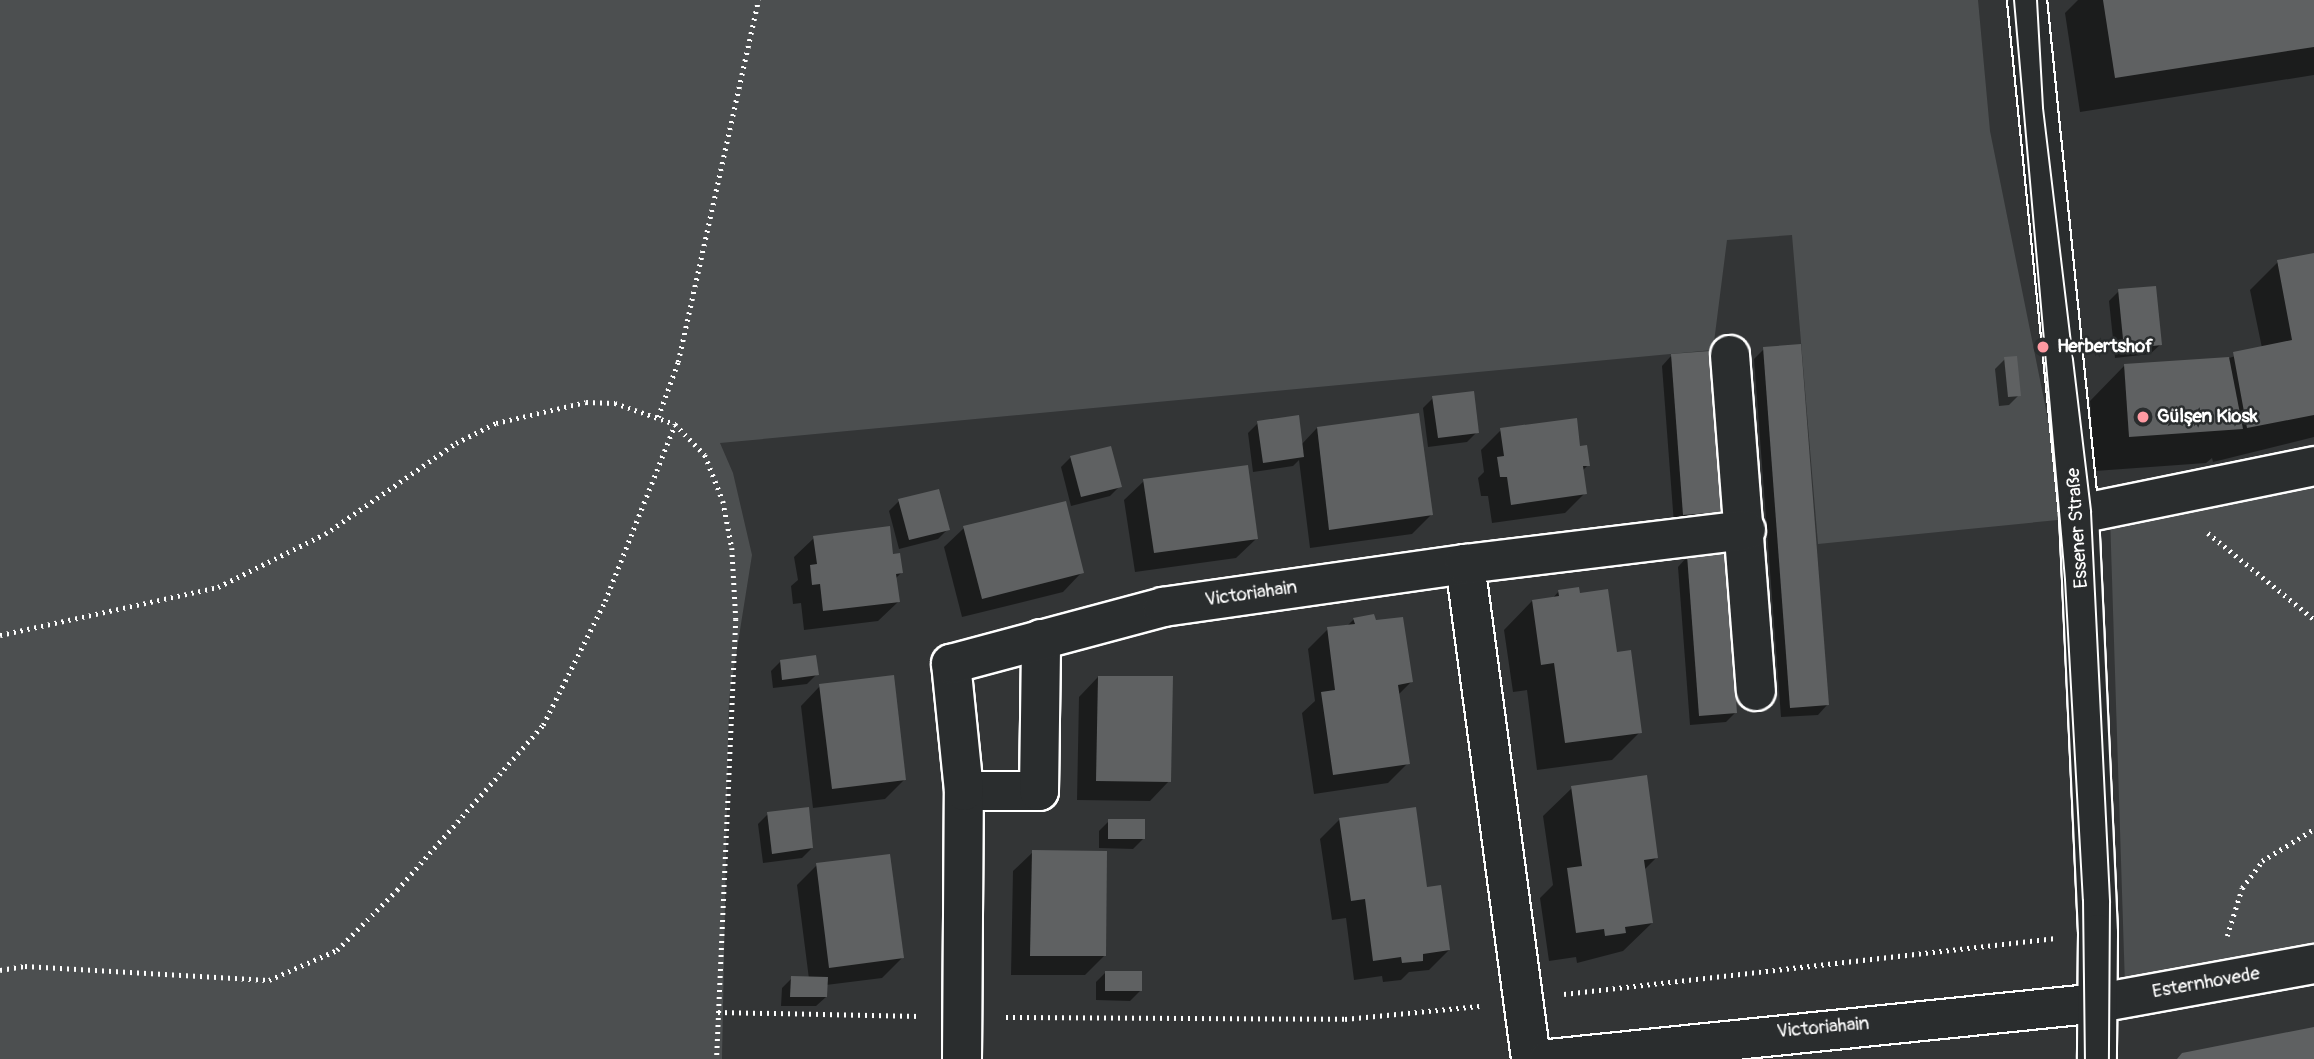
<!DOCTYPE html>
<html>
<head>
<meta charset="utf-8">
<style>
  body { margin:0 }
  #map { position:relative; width:2314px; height:1059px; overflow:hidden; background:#333536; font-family:Pangolin,sans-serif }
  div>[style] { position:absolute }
  .green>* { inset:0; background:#4c4f50 }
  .shadow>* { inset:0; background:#0007 }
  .building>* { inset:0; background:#5f6162 }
  .path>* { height:4.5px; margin-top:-2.25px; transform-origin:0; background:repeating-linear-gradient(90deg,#fff 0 2px,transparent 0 7px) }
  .roads { filter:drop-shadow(2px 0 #fff) drop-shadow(-2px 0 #fff) drop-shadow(0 2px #fff) drop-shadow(0 -2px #fff) }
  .minor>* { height:38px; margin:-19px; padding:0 19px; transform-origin:19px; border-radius:19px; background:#2a2d2e }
  .secondary>* { height:38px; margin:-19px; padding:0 19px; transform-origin:19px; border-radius:19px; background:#2a2d2e }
  .tram>* { height:2px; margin:-1px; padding:0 1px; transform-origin:1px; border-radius:1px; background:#fff }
  .dots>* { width:19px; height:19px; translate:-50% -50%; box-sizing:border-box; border:4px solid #2a2d2e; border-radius:50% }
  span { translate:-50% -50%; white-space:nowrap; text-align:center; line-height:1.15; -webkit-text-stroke:5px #2a2d2e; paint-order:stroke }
  .poi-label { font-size:19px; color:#fff; font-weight:700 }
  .left { translate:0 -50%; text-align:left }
  .street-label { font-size:19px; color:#fff }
</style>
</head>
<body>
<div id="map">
  <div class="green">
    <div style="clip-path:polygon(0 0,1978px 0,1990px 131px,2068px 519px,1818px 544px,1792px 235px,1727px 240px,1713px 350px,720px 443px,733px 473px,752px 555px,729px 699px,722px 1059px,0 1059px)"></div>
    <div style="clip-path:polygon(2314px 475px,2314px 955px,2125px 986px,2110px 516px)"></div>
  </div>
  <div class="shadow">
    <div style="clip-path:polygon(2078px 0,2314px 0,2314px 75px,2080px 112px,2065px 13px)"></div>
    <div style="clip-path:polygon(2314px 254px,2314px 437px,2213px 462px,2212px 458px,2206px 463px,2095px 471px,2090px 401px,2124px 366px,2229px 358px,2262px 348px,2250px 290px,2278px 262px)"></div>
    <div style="clip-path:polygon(2119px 291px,2160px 345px,2150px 354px,2115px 358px,2109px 301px)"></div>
    <div style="clip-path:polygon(1764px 349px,1827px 705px,1818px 715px,1781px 717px,1754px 359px)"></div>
    <div style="clip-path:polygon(1671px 356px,1720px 511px,1711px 521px,1674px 524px,1662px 366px)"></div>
    <div style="clip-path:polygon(2005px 359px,2019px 395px,2009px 405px,1999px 406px,1995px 369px)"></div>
    <div style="clip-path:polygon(1433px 398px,1477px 432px,1467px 442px,1428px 447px,1423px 408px)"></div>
    <div style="clip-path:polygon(1258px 423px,1301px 445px,1317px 428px,1432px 514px,1412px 534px,1310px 548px,1299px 460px,1293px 466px,1253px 472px,1248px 433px)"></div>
    <div style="clip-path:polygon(1501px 430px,1579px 448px,1588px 465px,1582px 471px,1585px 493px,1565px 513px,1492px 523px,1488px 496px,1481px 496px,1478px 478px,1484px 472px,1481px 450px)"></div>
    <div style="clip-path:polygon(1071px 457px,1120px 486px,1110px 496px,1071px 506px,1061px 467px)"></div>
    <div style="clip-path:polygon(1144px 481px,1256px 539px,1236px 558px,1135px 572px,1124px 500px)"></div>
    <div style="clip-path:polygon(899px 501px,948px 529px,938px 539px,899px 549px,889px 511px)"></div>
    <div style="clip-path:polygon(964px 528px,1082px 572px,1063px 592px,962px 617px,944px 547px)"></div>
    <div style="clip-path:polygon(814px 538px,901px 573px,895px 579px,898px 602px,878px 621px,804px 630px,801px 603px,793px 604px,791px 586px,798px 580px,794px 557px)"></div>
    <div style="clip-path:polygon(1687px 557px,1736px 712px,1726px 722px,1690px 725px,1678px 567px)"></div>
    <div style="clip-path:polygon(1559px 591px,1579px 595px,1615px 654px,1640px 732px,1612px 760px,1537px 770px,1527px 690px,1513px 692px,1504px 630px,1532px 601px,1552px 599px)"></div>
    <div style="clip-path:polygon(1354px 619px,1411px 682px,1398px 695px,1408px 763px,1388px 783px,1314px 794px,1302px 713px,1315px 701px,1308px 649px,1328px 629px,1347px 626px)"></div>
    <div style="clip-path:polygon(781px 661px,817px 674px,807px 684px,773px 688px,771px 671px)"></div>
    <div style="clip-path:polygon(1098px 677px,1169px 781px,1150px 801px,1077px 800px,1079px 697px)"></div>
    <div style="clip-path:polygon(820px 686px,905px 779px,885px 799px,813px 808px,801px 706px)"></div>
    <div style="clip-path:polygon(1572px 788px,1656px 858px,1644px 870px,1652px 923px,1623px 951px,1577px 963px,1576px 957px,1549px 961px,1540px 898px,1553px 885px,1543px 816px)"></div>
    <div style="clip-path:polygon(768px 814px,812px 848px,802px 858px,763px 863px,758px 824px)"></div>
    <div style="clip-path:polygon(1340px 819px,1425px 889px,1449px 950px,1429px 970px,1409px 972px,1401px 980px,1383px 982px,1382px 976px,1354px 980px,1346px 918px,1332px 920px,1320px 839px)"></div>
    <div style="clip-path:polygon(1109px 821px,1143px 839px,1133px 849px,1099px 848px,1099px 831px)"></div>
    <div style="clip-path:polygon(1033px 852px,1104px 956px,1085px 975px,1011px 975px,1013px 871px)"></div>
    <div style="clip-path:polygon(817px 865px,902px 958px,882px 978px,826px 985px,826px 997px,816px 1006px,781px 1006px,782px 988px,792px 978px,809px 979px,797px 885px)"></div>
    <div style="clip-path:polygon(1106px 972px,1140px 991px,1130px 1001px,1096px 1000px,1096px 982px)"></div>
  </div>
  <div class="building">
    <div style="clip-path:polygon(2103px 0,2314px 0,2314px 47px,2115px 78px)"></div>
    <div style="clip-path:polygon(2314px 253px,2314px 415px,2247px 428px,2233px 352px,2292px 340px,2277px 260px)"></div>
    <div style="clip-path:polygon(2156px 286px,2162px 345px,2124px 349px,2118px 289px)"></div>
    <div style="clip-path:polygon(1801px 344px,1829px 705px,1790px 708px,1763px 347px)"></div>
    <div style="clip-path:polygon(1710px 351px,1722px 512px,1683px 515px,1671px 354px)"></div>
    <div style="clip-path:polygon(2017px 356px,2021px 396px,2008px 397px,2004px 357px)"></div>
    <div style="clip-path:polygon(2229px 357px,2243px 429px,2129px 437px,2124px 364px)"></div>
    <div style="clip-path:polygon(1474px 391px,1479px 433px,1438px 438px,1432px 396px)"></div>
    <div style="clip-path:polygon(1419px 413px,1433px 515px,1329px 530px,1317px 427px)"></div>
    <div style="clip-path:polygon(1299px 415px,1304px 457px,1263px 463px,1257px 421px)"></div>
    <div style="clip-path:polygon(1577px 418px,1580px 446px,1587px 445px,1590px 466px,1583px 466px,1587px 494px,1511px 505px,1507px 477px,1500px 477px,1497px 457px,1504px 456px,1500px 428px)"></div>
    <div style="clip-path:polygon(1111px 446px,1122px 487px,1081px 497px,1070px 456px)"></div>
    <div style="clip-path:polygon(1248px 465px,1258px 539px,1154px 553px,1143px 479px)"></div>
    <div style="clip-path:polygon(939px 489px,950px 530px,909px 540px,898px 499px)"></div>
    <div style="clip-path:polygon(1066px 501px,1084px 573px,982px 599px,963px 526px)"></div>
    <div style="clip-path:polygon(890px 526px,893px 554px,900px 553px,903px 573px,896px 574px,900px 602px,823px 611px,820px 584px,812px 585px,810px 565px,817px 564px,813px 536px)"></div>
    <div style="clip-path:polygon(1725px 552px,1737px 713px,1699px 716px,1687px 555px)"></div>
    <div style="clip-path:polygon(1579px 587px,1580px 593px,1608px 589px,1617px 652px,1631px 650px,1642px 733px,1565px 743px,1554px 663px,1541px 665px,1532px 600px,1559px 596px,1558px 590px)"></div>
    <div style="clip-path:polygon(1374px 614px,1376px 620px,1403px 617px,1413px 682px,1398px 685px,1410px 764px,1333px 775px,1321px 692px,1335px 690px,1327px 627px,1355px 624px,1353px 618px)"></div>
    <div style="clip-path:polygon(816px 655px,819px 675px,782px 680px,780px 660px)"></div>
    <div style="clip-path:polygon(894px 675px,906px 780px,832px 789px,819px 684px)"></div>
    <div style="clip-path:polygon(1098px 676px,1173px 676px,1171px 782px,1096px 781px)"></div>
    <div style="clip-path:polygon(1647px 775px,1658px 858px,1644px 860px,1653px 923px,1625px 927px,1626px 933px,1605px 936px,1604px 929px,1576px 933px,1567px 868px,1582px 866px,1571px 786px)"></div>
    <div style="clip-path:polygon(809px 807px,813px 848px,772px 854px,767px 812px)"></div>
    <div style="clip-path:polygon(1416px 807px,1427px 887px,1441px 885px,1450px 950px,1423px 954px,1423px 961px,1402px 963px,1401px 957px,1373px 961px,1365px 899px,1351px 901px,1339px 818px)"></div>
    <div style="clip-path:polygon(1108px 819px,1145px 819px,1145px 839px,1108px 839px)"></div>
    <div style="clip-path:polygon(1032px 850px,1107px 851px,1106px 956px,1030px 956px)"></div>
    <div style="clip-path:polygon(890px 854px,904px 958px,829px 968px,816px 863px)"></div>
    <div style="clip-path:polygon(1105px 971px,1142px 971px,1142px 991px,1105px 991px)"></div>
    <div style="clip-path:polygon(791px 976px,828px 977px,827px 997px,790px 997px)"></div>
    <div style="clip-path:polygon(2314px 1027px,2314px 1059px,2177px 1059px,2182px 1053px)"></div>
  </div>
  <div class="path">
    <div style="left:658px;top:417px;width:59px;rotate:-70deg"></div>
    <div style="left:678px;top:362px;width:371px;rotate:-77.5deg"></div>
    <div style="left:2208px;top:533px;width:136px;rotate:39.1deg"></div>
    <div style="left:0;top:635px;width:223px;rotate:-12.4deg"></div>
    <div style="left:218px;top:587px;width:119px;rotate:-26.4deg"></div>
    <div style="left:325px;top:534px;width:160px;rotate:-34.8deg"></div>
    <div style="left:456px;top:443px;width:45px;rotate:-26.6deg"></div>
    <div style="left:496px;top:423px;width:92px;rotate:-13.1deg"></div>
    <div style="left:586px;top:402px;width:29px;rotate:2deg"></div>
    <div style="left:615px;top:403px;width:64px;rotate:19.3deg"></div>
    <div style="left:675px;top:424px;width:43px;rotate:45.9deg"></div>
    <div style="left:705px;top:455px;width:49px;rotate:68.6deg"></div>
    <div style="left:723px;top:501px;width:48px;rotate:79.2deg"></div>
    <div style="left:732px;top:548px;width:71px;rotate:86.8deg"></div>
    <div style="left:736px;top:619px;width:440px;rotate:92.5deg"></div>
    <div style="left:2227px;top:936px;width:50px;rotate:-72.6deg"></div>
    <div style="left:2242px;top:888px;width:34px;rotate:-53deg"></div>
    <div style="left:2262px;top:861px;width:61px;rotate:-31.6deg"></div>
    <div style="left:0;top:970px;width:25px;rotate:-9deg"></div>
    <div style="left:25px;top:966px;width:244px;rotate:3.3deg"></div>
    <div style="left:269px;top:980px;width:74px;rotate:-23.8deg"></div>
    <div style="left:337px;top:950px;width:85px;rotate:-45deg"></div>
    <div style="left:397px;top:890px;width:220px;rotate:-48.5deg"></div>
    <div style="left:543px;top:725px;width:139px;rotate:-63.4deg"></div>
    <div style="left:605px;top:601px;width:190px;rotate:-68.4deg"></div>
    <div style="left:1564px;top:994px;width:495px;rotate:-6.5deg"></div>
    <div style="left:718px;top:1012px;width:202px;rotate:1.1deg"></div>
    <div style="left:1006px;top:1017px;width:339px;rotate:0.3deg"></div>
    <div style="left:1345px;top:1019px;width:135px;rotate:-5.5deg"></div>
  </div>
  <div class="roads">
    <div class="minor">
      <div style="left:1730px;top:355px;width:337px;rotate:85.6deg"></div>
      <div style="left:2079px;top:514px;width:240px;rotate:-11.5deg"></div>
      <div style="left:1465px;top:564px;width:499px;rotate:82.4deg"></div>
      <div style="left:964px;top:791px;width:75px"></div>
      <div style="left:1039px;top:791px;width:152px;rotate:-89.2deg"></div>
      <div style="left:962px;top:1059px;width:268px;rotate:-89.6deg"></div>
      <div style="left:964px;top:791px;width:128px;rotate:-95.8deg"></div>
      <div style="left:951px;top:664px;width:220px;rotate:-15deg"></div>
      <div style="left:1163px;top:607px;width:305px;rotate:-8.1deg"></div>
      <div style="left:1465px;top:564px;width:283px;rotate:-6.9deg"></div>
      <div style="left:1549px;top:1059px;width:553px;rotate:-5.81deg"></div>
      <div style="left:2099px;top:1003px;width:219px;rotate:-10.3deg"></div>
    </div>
    <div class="secondary">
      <div style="left:2027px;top:0;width:517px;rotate:84.22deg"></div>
      <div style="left:2079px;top:514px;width:420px;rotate:87.4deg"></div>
      <div style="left:2098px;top:934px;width:125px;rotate:90.5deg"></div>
    </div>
  </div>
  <div class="tram">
    <div style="left:2014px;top:0;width:582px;rotate:84.97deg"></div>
    <div style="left:2065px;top:580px;width:321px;rotate:86.8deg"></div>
    <div style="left:2083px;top:900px;width:159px;rotate:89.3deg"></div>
    <div style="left:2037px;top:0;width:108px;rotate:86.8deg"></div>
    <div style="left:2043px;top:108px;width:407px;rotate:83.2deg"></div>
    <div style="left:2091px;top:512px;width:391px;rotate:87.2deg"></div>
    <div style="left:2110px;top:903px;width:156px;rotate:90.4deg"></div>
  </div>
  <div class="dots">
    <div style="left:2043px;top:347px;background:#ff9aa2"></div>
    <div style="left:2143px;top:417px;background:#ff9aa2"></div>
  </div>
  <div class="poi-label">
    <span class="left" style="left:2057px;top:347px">Herbertshof</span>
    <span class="left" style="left:2157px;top:417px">Gülşen Kiosk</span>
  </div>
  <div class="street-label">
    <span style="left:2078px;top:528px;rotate:-94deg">Essener Straße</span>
    <span style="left:1251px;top:594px;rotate:-8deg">Victoriahain</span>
    <span style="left:2206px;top:983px;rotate:-10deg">Esternhovede</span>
    <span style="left:1823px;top:1028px;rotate:-5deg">Victoriahain</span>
  </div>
</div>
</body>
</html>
